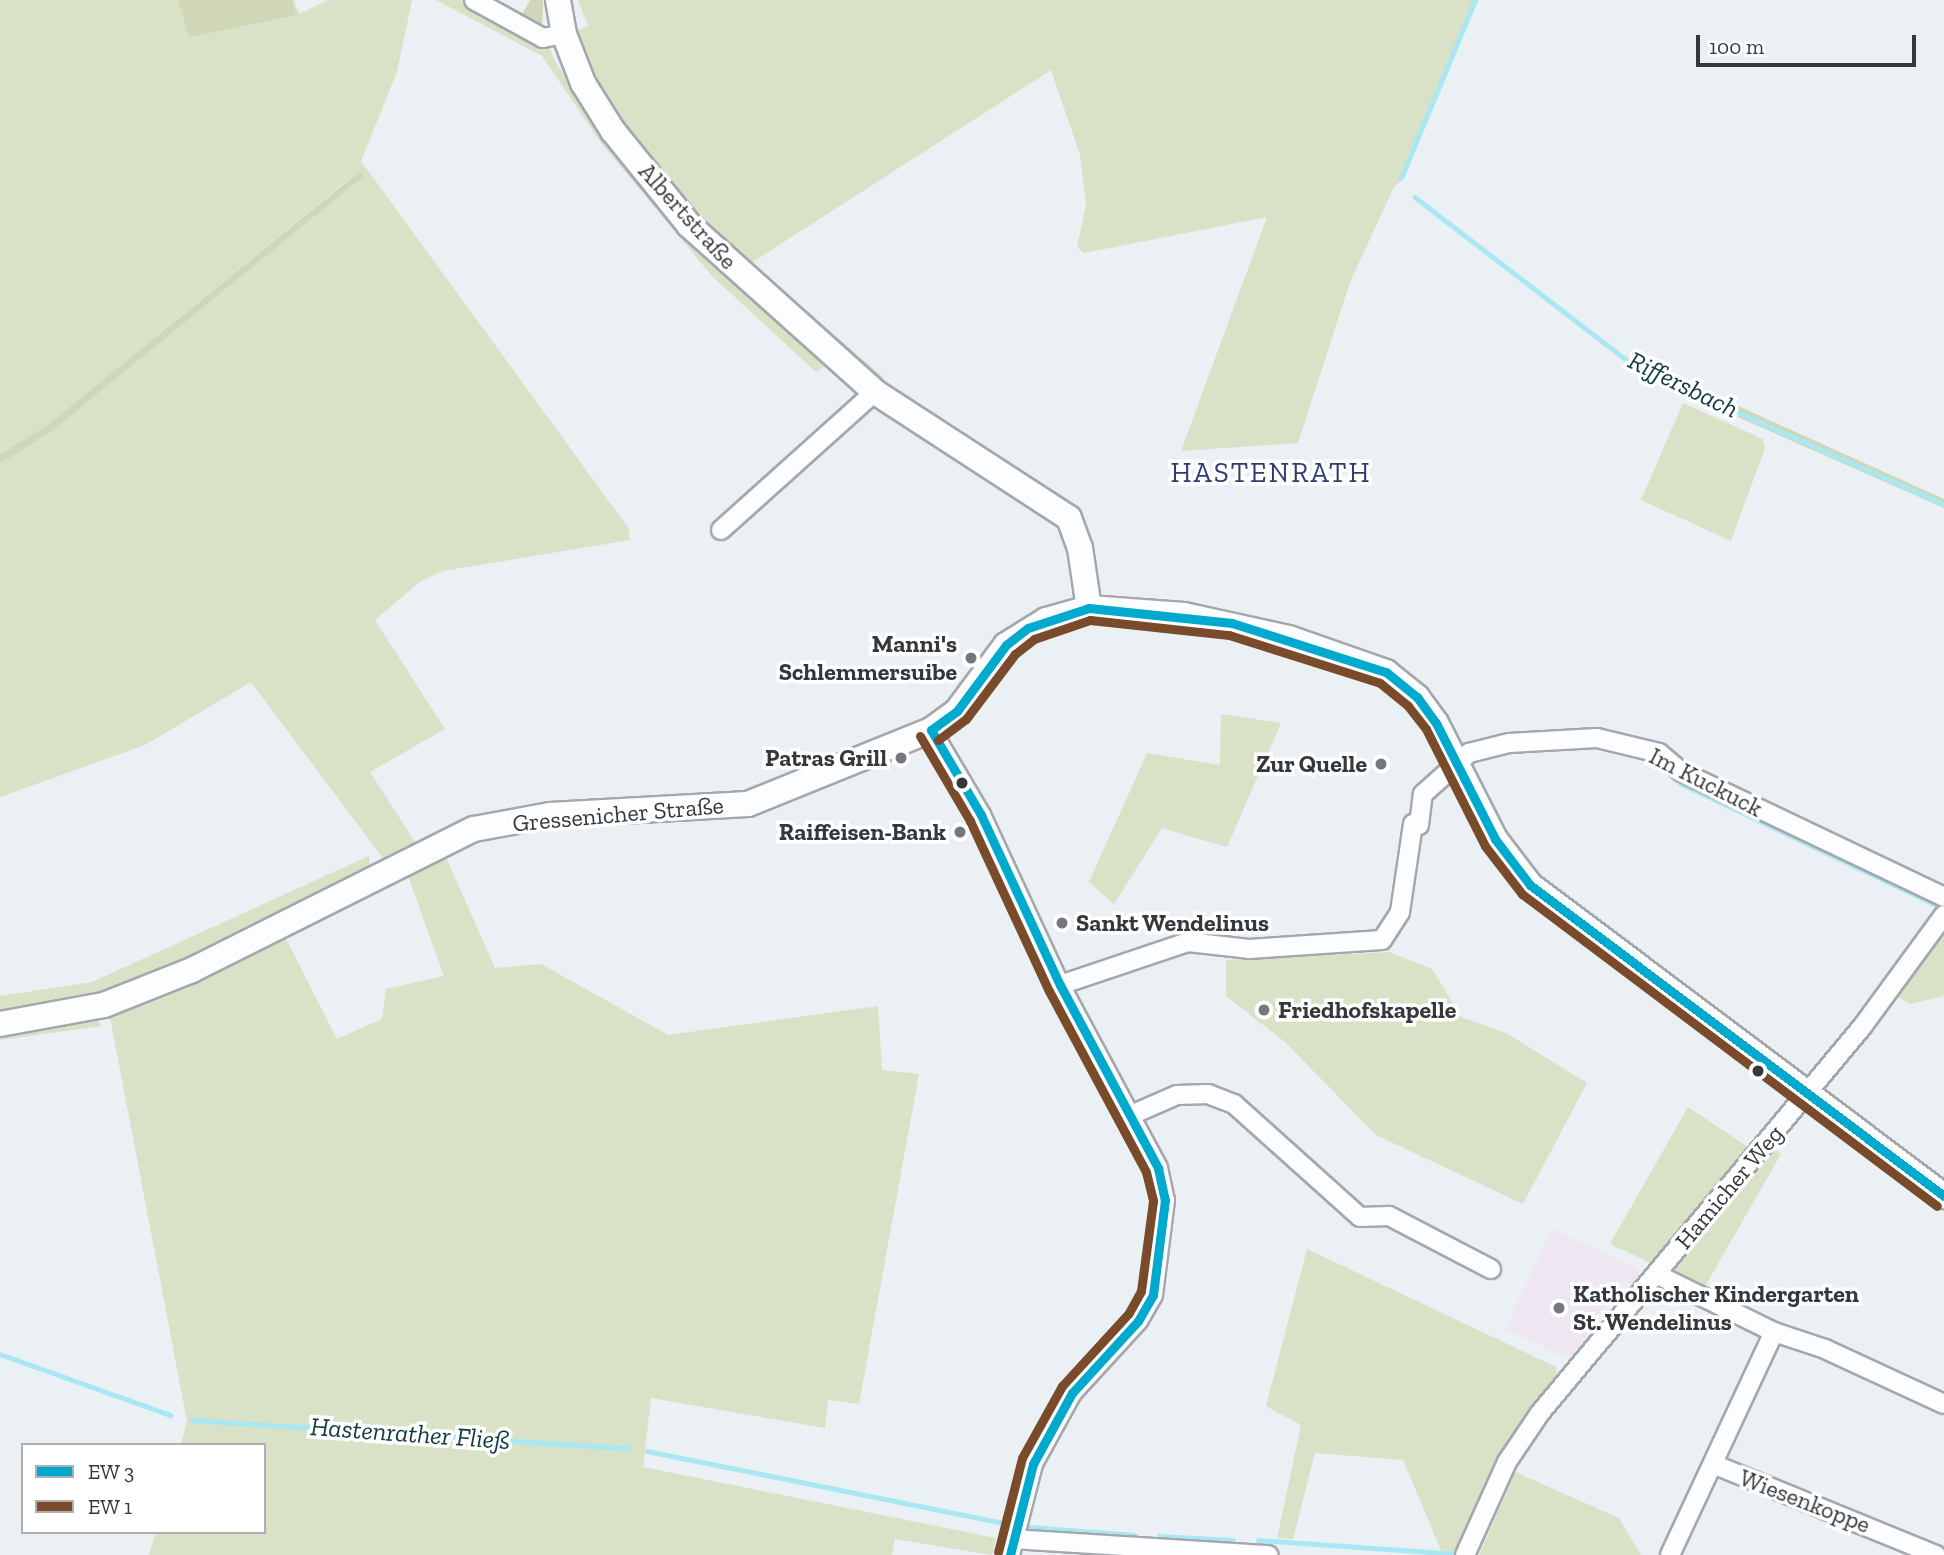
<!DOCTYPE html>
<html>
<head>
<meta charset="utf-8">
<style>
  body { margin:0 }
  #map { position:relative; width:1944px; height:1555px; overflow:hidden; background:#ebf0f5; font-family:"Zilla Slab",serif }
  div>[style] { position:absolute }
  .education>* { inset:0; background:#eee7f2 }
  .green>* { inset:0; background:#d9e1c6 }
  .forest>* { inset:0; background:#cfd7b6 }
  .stream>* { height:4.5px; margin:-2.25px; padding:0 2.25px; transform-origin:2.25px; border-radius:2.25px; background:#a9e7f3 }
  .roads { filter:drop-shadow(2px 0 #a4a8ac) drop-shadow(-2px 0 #a4a8ac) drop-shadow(0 2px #a4a8ac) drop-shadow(0 -2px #a4a8ac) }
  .minor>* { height:18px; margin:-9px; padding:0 9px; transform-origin:9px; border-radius:9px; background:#fcfdfe }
  .secondary>* { height:24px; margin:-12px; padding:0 12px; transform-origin:12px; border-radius:12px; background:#fcfdfe }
  .bus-1>* { height:9px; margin:-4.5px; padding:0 4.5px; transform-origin:4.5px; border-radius:4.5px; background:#00a9ce }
  .bus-2>* { height:9px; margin:-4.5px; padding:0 4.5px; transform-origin:4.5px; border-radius:4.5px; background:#7a4b2a }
  .dots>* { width:19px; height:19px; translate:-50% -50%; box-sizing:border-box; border:4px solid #fff; border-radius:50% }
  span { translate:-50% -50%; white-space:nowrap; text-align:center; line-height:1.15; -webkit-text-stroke:7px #fff; paint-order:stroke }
  .street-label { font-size:24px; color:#34383b }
  .poi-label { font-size:24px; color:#34383b; font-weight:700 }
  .right { translate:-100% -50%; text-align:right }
  .left { translate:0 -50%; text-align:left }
  .water-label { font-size:26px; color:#103a40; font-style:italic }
  .quarter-label { font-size:28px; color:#2c3d76; letter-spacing:2px }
  .legend { position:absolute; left:21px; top:1443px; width:245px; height:91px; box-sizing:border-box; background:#fff; border:2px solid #aeafb1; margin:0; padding:9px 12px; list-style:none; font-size:21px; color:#34383b }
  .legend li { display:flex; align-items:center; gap:14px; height:35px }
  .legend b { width:35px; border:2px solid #aeafb1 }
  .scale { position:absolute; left:1696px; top:35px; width:220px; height:32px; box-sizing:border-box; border:4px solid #34383b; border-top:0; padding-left:9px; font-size:21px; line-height:24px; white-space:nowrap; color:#34383b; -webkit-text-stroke:5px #fff; paint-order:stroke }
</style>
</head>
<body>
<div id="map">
  <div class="education">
    <div style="clip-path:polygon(1552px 1229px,1637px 1268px,1639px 1281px,1634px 1287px,1625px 1280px,1584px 1332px,1591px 1336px,1570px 1359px,1505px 1329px)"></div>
  </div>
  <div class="green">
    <div style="clip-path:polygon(0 0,178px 0,189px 36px,183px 0,294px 0,299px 14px,328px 0,412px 0,397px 72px,361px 161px,629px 529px,630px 540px,443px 571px,421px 581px,375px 620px,445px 729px,370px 772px,417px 845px,386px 862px,251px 682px,145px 745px,0 797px,0 464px,51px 432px,364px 176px,359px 171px,46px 426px,0 454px)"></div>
    <div style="clip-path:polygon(436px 0,462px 0,549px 44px,553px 58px,607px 139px,717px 269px,824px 366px,816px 372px,712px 276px,601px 143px,542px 56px)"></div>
    <div style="clip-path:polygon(578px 0,1478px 0,1404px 178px,1394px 187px,1350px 282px,1298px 443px,1181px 451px,1267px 217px,1084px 253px,1077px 247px,1086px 205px,1080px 155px,1051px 70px,751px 263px,883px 377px,877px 382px,728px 249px,625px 127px,594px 78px,575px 32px,588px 26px)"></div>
    <div style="clip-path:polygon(1683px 403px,1763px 439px,1765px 448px,1731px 541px,1641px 500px)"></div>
    <div style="clip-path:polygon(1221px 714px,1281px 723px,1227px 847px,1162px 828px,1114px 904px,1089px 882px,1147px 753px,1220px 765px)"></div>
    <div style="clip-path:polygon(445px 855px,495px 968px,541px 964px,668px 1035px,878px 1006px,882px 1070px,919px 1074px,859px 1404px,828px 1400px,825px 1428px,651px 1398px,643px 1467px,996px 1538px,992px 1555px,895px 1539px,892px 1555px,149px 1555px,156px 1532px,264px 1532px,264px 1445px,181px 1445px,187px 1421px,110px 1017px,116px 1010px,284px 935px,337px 1039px,382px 1019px,386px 989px,444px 976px,407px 873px)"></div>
    <div style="clip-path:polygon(369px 856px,370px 872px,276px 921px,100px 996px,0 1014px,0 996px,92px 982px)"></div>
    <div style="clip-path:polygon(1944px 931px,1944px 996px,1910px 1004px,1895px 995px)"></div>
    <div style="clip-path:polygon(1389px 952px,1432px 969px,1461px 1017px,1508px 1034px,1587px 1083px,1523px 1204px,1376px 1135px,1285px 1042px,1226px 996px,1226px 960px)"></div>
    <div style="clip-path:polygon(93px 1015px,102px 1026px,0 1040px,0 1030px)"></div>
    <div style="clip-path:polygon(1688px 1107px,1748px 1147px,1653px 1264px,1610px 1244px)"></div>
    <div style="clip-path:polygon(1775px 1149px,1781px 1154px,1704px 1288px,1676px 1275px,1676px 1267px)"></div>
    <div style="clip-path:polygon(1307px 1249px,1556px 1367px,1558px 1377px,1501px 1458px,1452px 1555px,1443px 1555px,1403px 1460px,1315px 1453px,1293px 1539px,1277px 1538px,1301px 1425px,1266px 1406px)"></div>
    <div style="clip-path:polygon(1515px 1472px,1619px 1518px,1641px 1555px,1479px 1555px)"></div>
  </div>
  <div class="forest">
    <div style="clip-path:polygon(178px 0,292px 0,296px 15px,189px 37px)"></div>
    <div style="clip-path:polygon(530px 0,543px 0,542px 31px,492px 7px,523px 13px)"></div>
    <div style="clip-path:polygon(360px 171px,364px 176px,51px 432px,0 464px,0 454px,46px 426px)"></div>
    <div style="clip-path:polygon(1736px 405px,1944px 499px,1944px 508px,1731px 414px)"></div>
  </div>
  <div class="stream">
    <div style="left:1401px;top:178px;width:193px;rotate:-67.4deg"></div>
    <div style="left:1415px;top:197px;width:279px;rotate:37.6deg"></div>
    <div style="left:1636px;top:367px;width:337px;rotate:24deg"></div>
    <div style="left:1680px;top:783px;width:289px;rotate:25.4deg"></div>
    <div style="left:0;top:1354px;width:181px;rotate:19.7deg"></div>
    <div style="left:192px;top:1420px;width:437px;rotate:3.7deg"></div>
    <div style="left:647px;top:1451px;width:363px;rotate:11.4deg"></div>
    <div style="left:1030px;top:1527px;width:105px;rotate:4.4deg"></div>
    <div style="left:1159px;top:1536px;width:74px;rotate:3.1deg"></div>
    <div style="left:1258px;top:1540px;width:199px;rotate:4deg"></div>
  </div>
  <div class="roads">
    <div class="minor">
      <div style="left:474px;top:0;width:79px;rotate:28.8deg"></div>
      <div style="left:543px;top:38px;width:21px;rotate:-11deg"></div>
      <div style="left:721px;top:530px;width:207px;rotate:-41.9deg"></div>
      <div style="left:931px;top:730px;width:99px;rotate:59.5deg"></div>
      <div style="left:981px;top:815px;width:187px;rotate:65.1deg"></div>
      <div style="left:1060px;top:985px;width:208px;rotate:61.8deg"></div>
      <div style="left:1158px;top:1168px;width:33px;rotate:78deg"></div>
      <div style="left:1165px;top:1200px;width:96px;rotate:97.2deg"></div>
      <div style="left:1153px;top:1295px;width:30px;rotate:120deg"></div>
      <div style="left:1138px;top:1321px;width:98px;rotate:132.5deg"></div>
      <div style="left:1072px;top:1393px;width:81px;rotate:118.8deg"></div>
      <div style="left:1033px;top:1464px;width:94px;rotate:104.2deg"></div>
      <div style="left:1060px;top:985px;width:135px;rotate:-18.6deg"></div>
      <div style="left:1188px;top:942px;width:61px;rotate:6.5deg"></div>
      <div style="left:1249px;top:949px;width:133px;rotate:-3.9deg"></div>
      <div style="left:1382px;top:940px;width:33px;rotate:-57deg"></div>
      <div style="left:1400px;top:912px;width:89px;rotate:-81.6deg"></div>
      <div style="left:1413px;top:824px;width:6px;rotate:9deg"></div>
      <div style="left:1419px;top:825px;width:31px;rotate:-83deg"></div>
      <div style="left:1423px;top:794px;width:62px;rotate:-41.7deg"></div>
      <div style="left:1469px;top:753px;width:41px;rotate:-14deg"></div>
      <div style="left:1509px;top:743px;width:88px;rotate:-3.3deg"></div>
      <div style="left:1597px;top:738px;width:64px;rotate:13.6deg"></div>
      <div style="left:1659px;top:753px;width:30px;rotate:40deg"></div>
      <div style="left:1682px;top:772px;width:290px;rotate:25.5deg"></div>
      <div style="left:1131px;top:1115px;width:50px;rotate:-23.5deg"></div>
      <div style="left:1177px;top:1095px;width:31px;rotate:-2deg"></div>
      <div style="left:1208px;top:1094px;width:28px;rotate:21deg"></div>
      <div style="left:1234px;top:1104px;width:169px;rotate:41.9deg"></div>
      <div style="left:1360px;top:1217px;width:29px;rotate:-2deg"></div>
      <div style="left:1389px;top:1216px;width:115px;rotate:27.5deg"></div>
      <div style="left:1656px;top:1274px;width:131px;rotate:26.2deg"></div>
      <div style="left:1774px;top:1332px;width:54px;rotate:18.4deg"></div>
      <div style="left:1825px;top:1349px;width:131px;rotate:24.8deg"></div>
      <div style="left:1713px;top:1464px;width:241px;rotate:22.2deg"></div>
      <div style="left:1013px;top:1539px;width:256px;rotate:3.6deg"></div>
      <div style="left:1465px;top:1555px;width:102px;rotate:-65.7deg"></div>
      <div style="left:1507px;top:1462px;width:59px;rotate:-56deg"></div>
      <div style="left:1540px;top:1413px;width:503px;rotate:-50.17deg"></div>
      <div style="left:1862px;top:1027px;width:139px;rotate:-53.8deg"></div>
      <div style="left:1670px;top:1555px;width:246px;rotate:-65deg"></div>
    </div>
    <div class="secondary">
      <div style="left:558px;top:0;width:35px;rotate:80deg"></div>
      <div style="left:564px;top:34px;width:53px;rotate:68.8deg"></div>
      <div style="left:583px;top:83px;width:57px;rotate:58deg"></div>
      <div style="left:613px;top:131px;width:121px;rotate:51deg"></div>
      <div style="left:689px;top:225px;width:250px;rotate:41.9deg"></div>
      <div style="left:875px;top:392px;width:231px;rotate:33deg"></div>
      <div style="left:1069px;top:518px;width:32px;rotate:70deg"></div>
      <div style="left:1080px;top:548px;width:61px;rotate:81.5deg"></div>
      <div style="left:0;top:1024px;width:106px;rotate:-10.4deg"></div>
      <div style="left:104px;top:1005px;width:95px;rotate:-21.7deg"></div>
      <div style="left:192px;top:970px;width:315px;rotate:-26.6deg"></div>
      <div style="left:474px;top:829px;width:77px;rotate:-10.4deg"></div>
      <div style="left:550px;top:815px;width:198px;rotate:-3.2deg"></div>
      <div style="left:748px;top:804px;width:197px;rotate:-22deg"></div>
      <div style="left:931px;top:730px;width:32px;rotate:-36deg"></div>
      <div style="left:957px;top:711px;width:82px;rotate:-53.4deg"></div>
      <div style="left:1006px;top:645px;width:47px;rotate:-32deg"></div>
      <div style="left:1046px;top:620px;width:45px;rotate:-15.6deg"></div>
      <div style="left:1089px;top:608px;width:95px;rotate:4.2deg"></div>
      <div style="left:1184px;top:615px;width:107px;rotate:12.4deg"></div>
      <div style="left:1289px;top:638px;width:103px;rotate:19.3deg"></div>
      <div style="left:1386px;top:672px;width:40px;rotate:39deg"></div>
      <div style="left:1417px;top:697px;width:32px;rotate:54deg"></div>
      <div style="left:1436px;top:723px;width:130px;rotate:63deg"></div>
      <div style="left:1495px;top:839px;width:58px;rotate:52.7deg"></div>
      <div style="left:1530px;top:885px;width:518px;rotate:36.91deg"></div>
    </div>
  </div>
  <div class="bus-1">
    <div style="left:931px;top:730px;width:32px;rotate:-36deg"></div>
    <div style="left:957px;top:711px;width:82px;rotate:-53.4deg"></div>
    <div style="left:1006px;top:645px;width:28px;rotate:-38deg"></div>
    <div style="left:1028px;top:628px;width:64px;rotate:-18.2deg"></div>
    <div style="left:1089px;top:608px;width:144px;rotate:6deg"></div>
    <div style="left:1232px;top:623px;width:162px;rotate:17.7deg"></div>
    <div style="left:1386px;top:672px;width:40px;rotate:39deg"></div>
    <div style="left:1417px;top:697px;width:32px;rotate:54deg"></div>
    <div style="left:1436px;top:723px;width:130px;rotate:63deg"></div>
    <div style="left:1495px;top:839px;width:58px;rotate:52.7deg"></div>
    <div style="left:1530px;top:885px;width:518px;rotate:36.91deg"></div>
    <div style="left:931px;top:730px;width:99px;rotate:59.5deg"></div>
    <div style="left:981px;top:815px;width:187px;rotate:65.1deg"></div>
    <div style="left:1060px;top:985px;width:208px;rotate:61.8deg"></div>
    <div style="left:1158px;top:1168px;width:33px;rotate:78deg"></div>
    <div style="left:1165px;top:1200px;width:96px;rotate:97.2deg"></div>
    <div style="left:1153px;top:1295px;width:30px;rotate:120deg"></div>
    <div style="left:1138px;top:1321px;width:98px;rotate:132.5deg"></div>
    <div style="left:1072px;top:1393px;width:81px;rotate:118.8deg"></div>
    <div style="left:1033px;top:1464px;width:94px;rotate:104.2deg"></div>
  </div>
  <div class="bus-2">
    <div style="left:920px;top:736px;width:99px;rotate:59.5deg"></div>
    <div style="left:970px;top:821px;width:187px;rotate:65.1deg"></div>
    <div style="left:1049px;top:991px;width:205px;rotate:61.8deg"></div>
    <div style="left:1146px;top:1172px;width:30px;rotate:76deg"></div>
    <div style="left:1153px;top:1201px;width:91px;rotate:97.6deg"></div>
    <div style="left:1141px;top:1291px;width:26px;rotate:119deg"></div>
    <div style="left:1128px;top:1314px;width:98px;rotate:132.5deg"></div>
    <div style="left:1062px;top:1386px;width:82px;rotate:119.1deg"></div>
    <div style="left:1022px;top:1458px;width:97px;rotate:104.3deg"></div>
    <div style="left:938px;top:740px;width:35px;rotate:-37deg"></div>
    <div style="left:966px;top:719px;width:81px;rotate:-53deg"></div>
    <div style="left:1015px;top:654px;width:24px;rotate:-38deg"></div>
    <div style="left:1034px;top:639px;width:59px;rotate:-18.7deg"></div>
    <div style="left:1090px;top:620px;width:140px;rotate:6.2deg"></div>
    <div style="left:1229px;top:635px;width:158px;rotate:17.6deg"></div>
    <div style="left:1380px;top:683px;width:36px;rotate:39deg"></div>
    <div style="left:1408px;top:706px;width:29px;rotate:52deg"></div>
    <div style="left:1426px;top:729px;width:131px;rotate:63.2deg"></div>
    <div style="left:1485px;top:846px;width:61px;rotate:52.4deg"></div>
    <div style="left:1522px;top:894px;width:519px;rotate:36.94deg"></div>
  </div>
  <div class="dots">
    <div style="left:971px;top:658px;background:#74787c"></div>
    <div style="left:901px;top:758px;background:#74787c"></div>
    <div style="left:1381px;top:764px;background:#74787c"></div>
    <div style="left:962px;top:783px;background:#34383b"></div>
    <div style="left:960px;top:832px;background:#74787c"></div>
    <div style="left:1062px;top:923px;background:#74787c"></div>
    <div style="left:1264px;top:1010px;background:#74787c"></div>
    <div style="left:1758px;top:1071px;background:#34383b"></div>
    <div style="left:1559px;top:1308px;background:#74787c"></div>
  </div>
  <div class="street-label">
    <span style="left:688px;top:216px;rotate:48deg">Albertstraße</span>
    <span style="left:1706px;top:782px;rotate:27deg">Im Kuckuck</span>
    <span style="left:618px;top:814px;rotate:-5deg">Gressenicher Straße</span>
    <span style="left:1729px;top:1187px;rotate:-50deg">Hamicher Weg</span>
    <span style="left:1805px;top:1501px;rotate:21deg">Wiesenkoppe</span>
  </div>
  <div class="poi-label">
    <span class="right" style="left:957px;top:658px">Manni's<br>Schlemmersuibe</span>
    <span class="right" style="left:887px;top:758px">Patras Grill</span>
    <span class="right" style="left:1367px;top:764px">Zur Quelle</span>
    <span class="right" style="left:946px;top:832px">Raiffeisen-Bank</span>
    <span class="left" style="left:1076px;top:923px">Sankt Wendelinus</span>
    <span class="left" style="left:1278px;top:1010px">Friedhofskapelle</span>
    <span class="left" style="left:1573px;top:1308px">Katholischer Kindergarten<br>St. Wendelinus</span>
  </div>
  <div class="water-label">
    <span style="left:1683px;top:385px;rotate:26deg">Riffersbach</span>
    <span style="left:410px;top:1434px;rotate:4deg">Hastenrather Fließ</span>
  </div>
  <div class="quarter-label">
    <span style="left:1271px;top:473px">HASTENRATH</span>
  </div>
  <ul class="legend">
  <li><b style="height:9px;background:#00a9ce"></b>EW 3</li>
  <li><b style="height:9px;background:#7a4b2a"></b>EW 1</li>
  </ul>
  <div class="scale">100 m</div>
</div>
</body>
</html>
